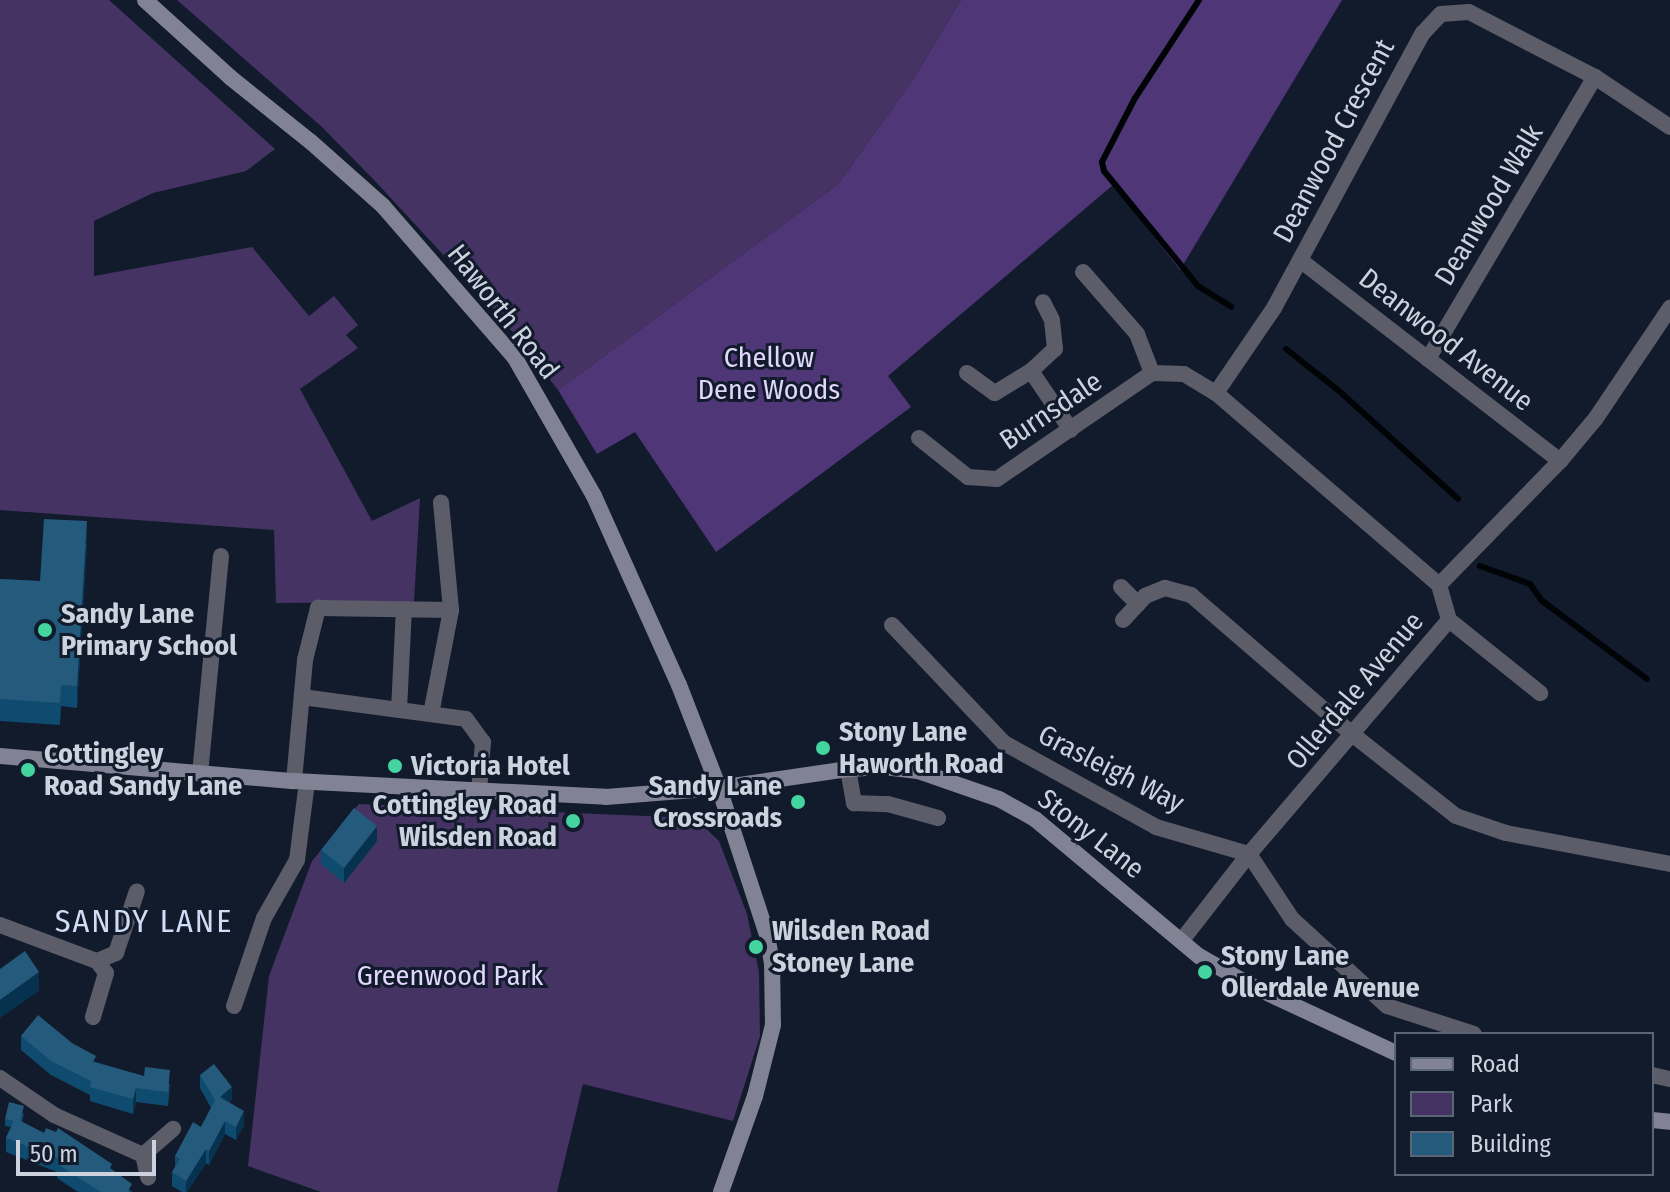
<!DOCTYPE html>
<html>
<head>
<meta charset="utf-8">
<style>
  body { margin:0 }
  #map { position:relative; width:1670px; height:1192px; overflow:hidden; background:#111b2c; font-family:"Fira Sans Condensed",sans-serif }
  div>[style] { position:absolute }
  .green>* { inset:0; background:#453363 }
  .forest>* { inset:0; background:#4f3676 }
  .stream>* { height:6px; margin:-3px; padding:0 3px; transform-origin:3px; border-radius:3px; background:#000407 }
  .street>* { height:16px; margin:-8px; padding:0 8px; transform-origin:8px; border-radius:8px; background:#5c5d68 }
  .secondary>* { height:16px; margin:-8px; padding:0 8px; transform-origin:8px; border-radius:8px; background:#818394 }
  .wall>* { inset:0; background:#0f4b6e }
  .shaded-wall>* { inset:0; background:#07324f }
  .building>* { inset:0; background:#245a7b }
  .dots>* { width:22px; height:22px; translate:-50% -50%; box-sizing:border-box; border:4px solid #111b2c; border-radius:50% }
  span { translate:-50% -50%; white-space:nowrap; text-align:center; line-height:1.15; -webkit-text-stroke:6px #111b2c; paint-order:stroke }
  .street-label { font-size:28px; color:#ccd3df }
  .park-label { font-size:28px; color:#e2d6fd }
  .poi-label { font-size:28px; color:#ccd3df; font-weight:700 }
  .left { translate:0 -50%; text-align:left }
  .right { translate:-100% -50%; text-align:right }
  .quarter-label { font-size:32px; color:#cfddf6; letter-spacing:2px }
  .legend { position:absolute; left:1394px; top:1032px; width:260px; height:144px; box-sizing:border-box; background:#111b2c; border:2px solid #5c6574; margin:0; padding:10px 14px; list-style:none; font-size:24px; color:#ccd3df }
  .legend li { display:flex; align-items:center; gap:16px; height:40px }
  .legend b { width:40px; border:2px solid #5c6574 }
  .scale { position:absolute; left:16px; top:1140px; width:140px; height:36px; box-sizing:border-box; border:4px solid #ccd3df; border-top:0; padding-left:10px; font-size:24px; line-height:28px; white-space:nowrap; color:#ccd3df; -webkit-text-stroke:6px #111b2c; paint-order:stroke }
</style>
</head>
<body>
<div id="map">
  <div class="green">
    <div style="clip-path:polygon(0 0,109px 0,275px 149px,246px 171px,153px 193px,94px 221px,94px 276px,252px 247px,309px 316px,334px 296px,358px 325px,346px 335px,358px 348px,300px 389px,372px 521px,420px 498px,414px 602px,276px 603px,274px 530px,0 510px)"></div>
    <div style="clip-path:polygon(177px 0,961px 0,914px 78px,838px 184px,558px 390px,499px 315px,375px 181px,322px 127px)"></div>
    <div style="clip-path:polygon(359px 804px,695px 818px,719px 841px,747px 914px,759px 972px,760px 1036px,733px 1121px,583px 1084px,557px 1192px,321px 1192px,248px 1166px,269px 976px,312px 861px)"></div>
  </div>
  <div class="forest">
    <div style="clip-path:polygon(961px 0,1342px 0,1180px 270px,1113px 185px,888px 376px,911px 407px,716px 552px,635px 432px,597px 454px,558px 390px,838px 184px,914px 78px)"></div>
  </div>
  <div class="stream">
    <div style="left:1199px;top:0;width:117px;rotate:123.1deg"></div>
    <div style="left:1135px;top:98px;width:72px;rotate:117.3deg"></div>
    <div style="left:1102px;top:162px;width:9px;rotate:77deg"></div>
    <div style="left:1104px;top:171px;width:149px;rotate:50.7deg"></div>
    <div style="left:1198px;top:286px;width:39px;rotate:32deg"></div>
    <div style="left:1286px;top:349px;width:66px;rotate:38.3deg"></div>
    <div style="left:1338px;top:390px;width:162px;rotate:42.2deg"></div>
    <div style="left:1480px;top:566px;width:53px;rotate:19.8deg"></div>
    <div style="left:1530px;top:584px;width:19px;rotate:55deg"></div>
    <div style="left:1541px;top:600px;width:132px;rotate:36.7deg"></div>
  </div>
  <div class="street">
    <div style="left:1300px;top:260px;width:329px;rotate:37.7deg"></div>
    <div style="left:1083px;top:272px;width:82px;rotate:48.9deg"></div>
    <div style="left:1137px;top:334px;width:42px;rotate:69deg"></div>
    <div style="left:1428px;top:359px;width:328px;rotate:-59.4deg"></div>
    <div style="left:1031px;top:371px;width:71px;rotate:55.9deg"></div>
    <div style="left:967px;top:373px;width:34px;rotate:36deg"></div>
    <div style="left:995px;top:393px;width:42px;rotate:-31.4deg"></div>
    <div style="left:1031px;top:371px;width:33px;rotate:-43deg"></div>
    <div style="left:1055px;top:349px;width:29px;rotate:-96deg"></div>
    <div style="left:1052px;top:320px;width:20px;rotate:-117deg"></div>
    <div style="left:1216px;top:393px;width:103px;rotate:-55.7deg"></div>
    <div style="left:1274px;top:308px;width:313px;rotate:-61.6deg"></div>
    <div style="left:1423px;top:33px;width:26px;rotate:-47deg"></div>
    <div style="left:1441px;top:14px;width:28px;rotate:-4deg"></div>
    <div style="left:1469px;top:12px;width:142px;rotate:27.3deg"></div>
    <div style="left:1595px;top:77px;width:90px;rotate:33.7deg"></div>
    <div style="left:919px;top:438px;width:63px;rotate:38.5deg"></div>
    <div style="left:968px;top:477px;width:29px;rotate:4deg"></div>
    <div style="left:997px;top:479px;width:188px;rotate:-34.4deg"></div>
    <div style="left:1152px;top:373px;width:32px;rotate:2deg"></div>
    <div style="left:1184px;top:374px;width:37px;rotate:31deg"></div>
    <div style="left:1216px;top:393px;width:294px;rotate:40.7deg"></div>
    <div style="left:1439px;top:585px;width:36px;rotate:74deg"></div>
    <div style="left:1449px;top:620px;width:308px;rotate:130.5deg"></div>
    <div style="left:1249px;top:854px;width:109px;rotate:127.9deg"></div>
    <div style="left:1439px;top:585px;width:173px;rotate:-45.7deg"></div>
    <div style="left:1560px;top:461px;width:56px;rotate:-50.1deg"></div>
    <div style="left:1596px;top:418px;width:133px;rotate:-56.1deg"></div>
    <div style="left:1121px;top:587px;width:24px;rotate:45deg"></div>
    <div style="left:1123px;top:620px;width:33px;rotate:-47deg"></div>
    <div style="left:1145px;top:596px;width:22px;rotate:-22deg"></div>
    <div style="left:1165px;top:588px;width:27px;rotate:15deg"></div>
    <div style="left:1191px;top:595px;width:213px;rotate:40.8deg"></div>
    <div style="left:1352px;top:734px;width:132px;rotate:38.3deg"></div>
    <div style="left:1456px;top:816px;width:53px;rotate:18.8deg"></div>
    <div style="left:1506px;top:833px;width:167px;rotate:10.7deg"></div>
    <div style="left:1449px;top:620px;width:117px;rotate:38.7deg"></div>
    <div style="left:892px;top:625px;width:163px;rotate:46.5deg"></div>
    <div style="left:1004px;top:743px;width:174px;rotate:28.9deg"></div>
    <div style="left:1156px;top:827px;width:97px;rotate:16.2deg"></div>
    <div style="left:1249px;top:854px;width:78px;rotate:56.5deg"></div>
    <div style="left:1292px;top:919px;width:129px;rotate:42.5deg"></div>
    <div style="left:1387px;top:1006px;width:91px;rotate:17.8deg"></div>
    <div style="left:302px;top:697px;width:165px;rotate:7.6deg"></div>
    <div style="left:466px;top:719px;width:29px;rotate:54deg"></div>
    <div style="left:483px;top:742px;width:49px;rotate:94.7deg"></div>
    <div style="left:399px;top:710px;width:101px;rotate:-87.2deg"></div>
    <div style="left:431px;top:714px;width:106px;rotate:-79.1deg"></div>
    <div style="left:451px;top:610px;width:108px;rotate:-95.3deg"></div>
    <div style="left:848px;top:769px;width:35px;rotate:80deg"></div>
    <div style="left:854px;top:803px;width:34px;rotate:2deg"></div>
    <div style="left:888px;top:804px;width:52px;rotate:15.6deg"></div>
    <div style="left:200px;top:774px;width:219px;rotate:-84.5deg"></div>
    <div style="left:294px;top:781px;width:121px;rotate:-84.8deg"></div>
    <div style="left:305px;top:660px;width:54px;rotate:-76deg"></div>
    <div style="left:318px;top:608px;width:133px;rotate:0.9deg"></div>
    <div style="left:0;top:925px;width:103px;rotate:20.4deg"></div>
    <div style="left:97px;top:961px;width:15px;rotate:53deg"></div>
    <div style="left:106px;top:973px;width:46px;rotate:106.5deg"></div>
    <div style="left:97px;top:961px;width:21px;rotate:-23deg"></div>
    <div style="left:116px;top:953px;width:65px;rotate:-71.3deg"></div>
    <div style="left:234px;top:1006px;width:93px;rotate:-71.2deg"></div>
    <div style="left:264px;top:918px;width:67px;rotate:-60.4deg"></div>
    <div style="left:297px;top:860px;width:79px;rotate:-82.7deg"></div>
    <div style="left:1652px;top:1075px;width:18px;rotate:13deg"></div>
    <div style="left:0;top:1078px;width:65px;rotate:34.4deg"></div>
    <div style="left:54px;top:1115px;width:98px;rotate:24.2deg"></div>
    <div style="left:143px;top:1155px;width:40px;rotate:-41deg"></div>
    <div style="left:143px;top:1155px;width:23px;rotate:77deg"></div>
  </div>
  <div class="secondary">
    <div style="left:145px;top:0;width:116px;rotate:42.2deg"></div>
    <div style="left:231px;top:78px;width:102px;rotate:38.7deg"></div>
    <div style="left:311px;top:142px;width:96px;rotate:41.6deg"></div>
    <div style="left:383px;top:206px;width:201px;rotate:49deg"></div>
    <div style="left:515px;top:358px;width:159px;rotate:60.2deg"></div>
    <div style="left:594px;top:496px;width:207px;rotate:65.8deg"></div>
    <div style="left:679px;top:685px;width:110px;rotate:68.8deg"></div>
    <div style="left:719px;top:788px;width:155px;rotate:71.9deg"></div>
    <div style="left:767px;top:935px;width:28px;rotate:80deg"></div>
    <div style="left:772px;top:963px;width:62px;rotate:89.1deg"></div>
    <div style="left:773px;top:1025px;width:73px;rotate:104.2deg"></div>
    <div style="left:755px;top:1096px;width:102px;rotate:109.5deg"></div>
    <div style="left:0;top:756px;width:295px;rotate:4.9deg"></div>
    <div style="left:294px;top:781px;width:312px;rotate:2.9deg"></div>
    <div style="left:606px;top:797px;width:113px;rotate:-4.6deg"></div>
    <div style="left:719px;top:788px;width:130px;rotate:-8.4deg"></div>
    <div style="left:848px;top:769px;width:36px;rotate:-3deg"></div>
    <div style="left:884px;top:767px;width:34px;rotate:7deg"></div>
    <div style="left:918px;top:771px;width:86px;rotate:19.1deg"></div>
    <div style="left:999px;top:799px;width:41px;rotate:29.1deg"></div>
    <div style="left:1035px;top:819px;width:214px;rotate:39.9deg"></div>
    <div style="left:1199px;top:956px;width:59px;rotate:29.6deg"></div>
    <div style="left:1250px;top:985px;width:161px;rotate:25deg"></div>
    <div style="left:1652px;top:1120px;width:18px;rotate:6deg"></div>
  </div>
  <div class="wall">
    <div style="clip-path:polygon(87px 543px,77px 708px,61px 706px,60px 725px,0 721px,0 579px,40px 581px)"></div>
    <div style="clip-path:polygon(377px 841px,344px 883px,321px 864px,321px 850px)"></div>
    <div style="clip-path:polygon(21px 1036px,96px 1062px,170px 1084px,168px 1106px,136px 1102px,133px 1114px,90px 1101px,90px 1095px,51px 1075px,21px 1050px)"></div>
    <div style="clip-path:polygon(200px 1075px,232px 1100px,229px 1102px,244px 1125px,236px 1140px,225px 1134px,209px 1165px,206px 1163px,187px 1192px,182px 1192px,172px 1186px,172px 1172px,175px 1167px,175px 1156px,201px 1127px,211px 1108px,200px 1088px)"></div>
    <div style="clip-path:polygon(24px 1113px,22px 1122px,112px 1170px,132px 1192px,78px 1192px,57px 1178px,57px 1172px,6px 1152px,6px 1138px,11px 1127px,5px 1126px,5px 1119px)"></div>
  </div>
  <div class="shaded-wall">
    <div style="clip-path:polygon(87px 521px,87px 543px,77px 708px,77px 686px)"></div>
    <div style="clip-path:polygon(377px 826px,377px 841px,344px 883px,344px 868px)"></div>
    <div style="clip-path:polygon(39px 972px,39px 991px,0 1018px,0 1000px)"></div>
    <div style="clip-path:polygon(232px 1087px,232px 1100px,220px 1110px,220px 1097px)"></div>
    <div style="clip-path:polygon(136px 1088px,136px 1102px,133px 1114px,133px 1099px)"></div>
    <div style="clip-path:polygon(244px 1111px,244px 1125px,236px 1140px,236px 1127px)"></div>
    <div style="clip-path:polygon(225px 1121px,225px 1134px,209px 1165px,209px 1151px)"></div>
    <div style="clip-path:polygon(206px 1149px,206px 1163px,187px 1192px,186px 1192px,186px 1181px)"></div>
  </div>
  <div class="building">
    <div style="clip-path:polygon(44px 519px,87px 521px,77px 686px,61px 685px,60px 703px,0 699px,0 579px,40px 581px)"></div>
    <div style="clip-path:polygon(354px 808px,377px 826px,344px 868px,321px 850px)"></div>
    <div style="clip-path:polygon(25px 951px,39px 972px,0 1000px,0 969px)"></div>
    <div style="clip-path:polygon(38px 1015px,72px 1043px,96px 1056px,93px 1062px,144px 1076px,145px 1067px,170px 1070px,168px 1092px,136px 1088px,133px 1099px,90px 1087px,91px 1081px,51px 1061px,21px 1036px)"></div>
    <div style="clip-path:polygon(214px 1064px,232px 1087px,220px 1097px,244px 1111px,236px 1127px,225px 1121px,209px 1151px,206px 1149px,186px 1181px,172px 1172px,180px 1159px,175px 1156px,193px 1122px,201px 1127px,215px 1100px,200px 1075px)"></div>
    <div style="clip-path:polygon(9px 1102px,24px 1106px,20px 1121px,15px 1118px,14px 1121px,5px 1119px)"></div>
    <div style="clip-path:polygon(15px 1118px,44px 1133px,46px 1128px,56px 1132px,58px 1128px,112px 1164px,110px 1168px,132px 1184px,128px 1191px,130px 1192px,101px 1192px,57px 1164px,60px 1159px,6px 1138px)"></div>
  </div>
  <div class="dots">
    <div style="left:45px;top:630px;background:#44d49f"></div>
    <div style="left:823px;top:748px;background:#44d49f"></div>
    <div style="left:395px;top:766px;background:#44d49f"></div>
    <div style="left:28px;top:770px;background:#44d49f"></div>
    <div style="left:798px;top:802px;background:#44d49f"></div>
    <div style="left:573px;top:821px;background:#44d49f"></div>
    <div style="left:756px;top:947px;background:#44d49f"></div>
    <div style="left:1205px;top:972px;background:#44d49f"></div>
  </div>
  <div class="street-label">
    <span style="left:1334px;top:141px;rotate:-62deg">Deanwood Crescent</span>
    <span style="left:1489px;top:205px;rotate:-59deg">Deanwood Walk</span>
    <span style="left:503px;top:312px;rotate:52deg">Haworth Road</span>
    <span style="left:1446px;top:340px;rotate:38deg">Deanwood Avenue</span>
    <span style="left:1051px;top:411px;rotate:-34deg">Burnsdale</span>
    <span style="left:1355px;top:691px;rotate:-50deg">Ollerdale Avenue</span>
    <span style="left:1111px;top:769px;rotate:27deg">Grasleigh Way</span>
    <span style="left:1091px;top:834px;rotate:38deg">Stony Lane</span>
  </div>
  <div class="park-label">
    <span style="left:769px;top:374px">Chellow<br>Dene Woods</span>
    <span style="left:450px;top:976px">Greenwood Park</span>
  </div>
  <div class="poi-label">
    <span class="left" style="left:61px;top:630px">Sandy Lane<br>Primary School</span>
    <span class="left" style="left:839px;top:748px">Stony Lane<br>Haworth Road</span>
    <span class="left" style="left:44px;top:770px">Cottingley<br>Road Sandy Lane</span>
    <span class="left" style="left:411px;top:766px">Victoria Hotel</span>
    <span class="right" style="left:782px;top:802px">Sandy Lane<br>Crossroads</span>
    <span class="right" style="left:557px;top:821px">Cottingley Road<br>Wilsden Road</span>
    <span class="left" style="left:772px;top:947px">Wilsden Road<br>Stoney Lane</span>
    <span class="left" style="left:1221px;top:972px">Stony Lane<br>Ollerdale Avenue</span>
  </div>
  <div class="quarter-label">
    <span style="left:144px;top:921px">SANDY LANE</span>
  </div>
  <ul class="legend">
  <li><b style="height:10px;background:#818394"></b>Road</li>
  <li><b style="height:22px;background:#453363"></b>Park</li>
  <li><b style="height:22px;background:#245a7b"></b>Building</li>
  </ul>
  <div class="scale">50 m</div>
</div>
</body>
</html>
